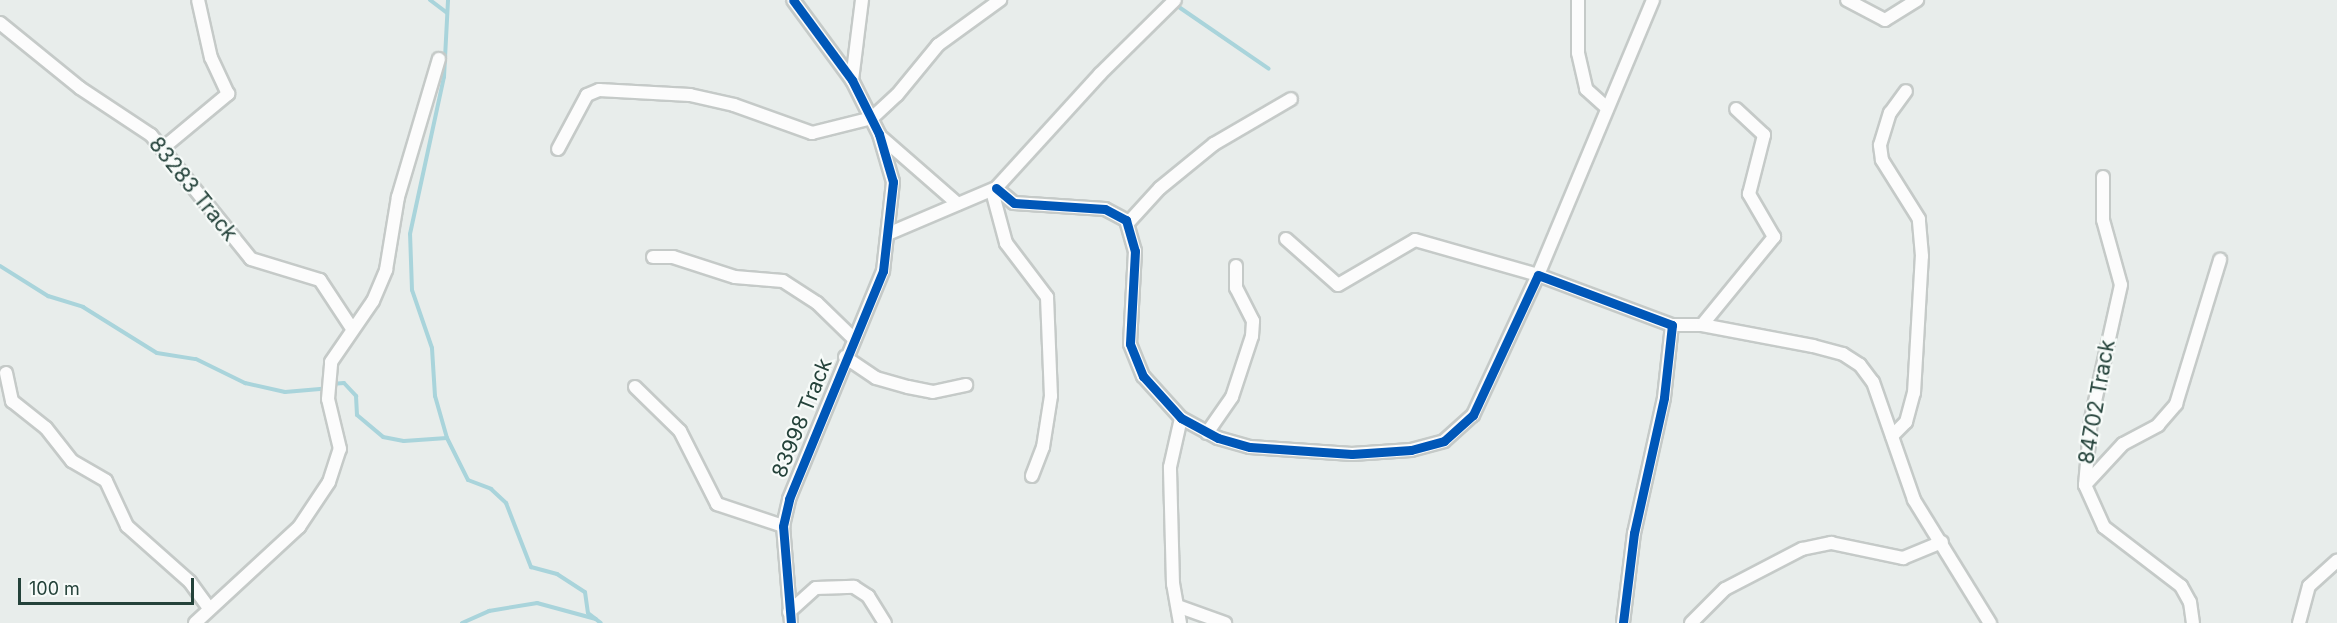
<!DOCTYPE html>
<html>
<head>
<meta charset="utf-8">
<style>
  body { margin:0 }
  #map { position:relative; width:2337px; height:623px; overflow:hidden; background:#e8edeb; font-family:Inter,sans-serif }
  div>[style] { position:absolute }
  .stream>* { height:4px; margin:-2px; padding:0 2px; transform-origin:2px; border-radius:2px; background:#a9d4db }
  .roads { filter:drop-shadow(2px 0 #c5cac8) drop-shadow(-2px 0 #c5cac8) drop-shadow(0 2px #c5cac8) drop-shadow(0 -2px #c5cac8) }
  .street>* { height:12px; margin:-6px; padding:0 6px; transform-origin:6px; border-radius:6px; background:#fcfcfc }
  .cycleway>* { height:9px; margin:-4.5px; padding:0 4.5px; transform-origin:4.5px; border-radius:4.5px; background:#0057b8 }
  span { translate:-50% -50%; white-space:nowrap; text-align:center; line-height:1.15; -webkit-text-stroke:4.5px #f7fbf9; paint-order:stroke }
  .street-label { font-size:21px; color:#24423a }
  .scale { position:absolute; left:18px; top:578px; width:176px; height:27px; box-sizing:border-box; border:3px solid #24423a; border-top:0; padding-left:8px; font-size:18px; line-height:21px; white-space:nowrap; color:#24423a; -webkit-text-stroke:4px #f7fbf9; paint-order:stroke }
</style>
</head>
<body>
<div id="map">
  <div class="stream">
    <div style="left:430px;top:0;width:21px;rotate:37deg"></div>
    <div style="left:1173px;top:3px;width:116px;rotate:34.5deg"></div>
    <div style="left:0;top:266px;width:57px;rotate:32deg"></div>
    <div style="left:48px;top:296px;width:37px;rotate:17deg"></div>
    <div style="left:83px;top:307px;width:87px;rotate:31.9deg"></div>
    <div style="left:157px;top:353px;width:39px;rotate:9deg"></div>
    <div style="left:196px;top:359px;width:55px;rotate:26.1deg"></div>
    <div style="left:245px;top:383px;width:41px;rotate:12.7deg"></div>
    <div style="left:285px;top:392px;width:38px;rotate:-5deg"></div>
    <div style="left:331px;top:384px;width:13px;rotate:-4deg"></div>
    <div style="left:344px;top:383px;width:18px;rotate:47deg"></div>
    <div style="left:356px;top:396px;width:19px;rotate:87deg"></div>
    <div style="left:357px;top:415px;width:34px;rotate:40deg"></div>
    <div style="left:383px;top:437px;width:21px;rotate:11deg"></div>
    <div style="left:404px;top:441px;width:43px;rotate:-4deg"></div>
    <div style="left:447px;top:438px;width:47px;rotate:63.4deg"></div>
    <div style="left:468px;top:480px;width:25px;rotate:21deg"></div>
    <div style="left:491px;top:489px;width:21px;rotate:43deg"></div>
    <div style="left:506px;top:503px;width:69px;rotate:68.7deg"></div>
    <div style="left:531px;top:567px;width:27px;rotate:15deg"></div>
    <div style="left:557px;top:574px;width:33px;rotate:33deg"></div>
    <div style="left:585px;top:592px;width:21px;rotate:82deg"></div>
    <div style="left:588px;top:613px;width:16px;rotate:38deg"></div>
    <div style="left:447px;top:438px;width:44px;rotate:-105.9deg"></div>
    <div style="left:435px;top:396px;width:48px;rotate:-93.6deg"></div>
    <div style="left:432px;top:348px;width:61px;rotate:-109deg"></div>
    <div style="left:412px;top:290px;width:56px;rotate:-92deg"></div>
    <div style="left:410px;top:234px;width:161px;rotate:-77.8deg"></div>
    <div style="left:444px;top:77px;width:77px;rotate:-87deg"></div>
    <div style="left:462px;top:623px;width:30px;rotate:-24deg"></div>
    <div style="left:489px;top:611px;width:49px;rotate:-9.5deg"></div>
    <div style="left:537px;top:603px;width:61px;rotate:15.2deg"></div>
  </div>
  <div class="roads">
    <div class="street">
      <div style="left:1578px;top:0;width:53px;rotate:90deg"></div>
      <div style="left:1578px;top:53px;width:37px;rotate:77deg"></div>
      <div style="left:1586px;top:89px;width:25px;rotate:42deg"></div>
      <div style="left:1847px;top:0;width:43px;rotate:27.8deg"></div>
      <div style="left:1885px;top:20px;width:38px;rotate:-32deg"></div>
      <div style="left:0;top:23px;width:103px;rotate:39.1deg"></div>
      <div style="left:80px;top:88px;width:85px;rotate:33.5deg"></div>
      <div style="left:151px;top:135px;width:159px;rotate:51.1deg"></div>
      <div style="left:251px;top:259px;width:72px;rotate:16.9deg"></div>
      <div style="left:320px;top:280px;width:56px;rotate:56.6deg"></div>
      <div style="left:852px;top:80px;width:81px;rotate:-82.9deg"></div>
      <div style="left:880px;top:136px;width:103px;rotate:41.1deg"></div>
      <div style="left:163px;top:148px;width:85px;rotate:-39.7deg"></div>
      <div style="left:228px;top:94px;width:40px;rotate:-115deg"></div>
      <div style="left:211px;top:58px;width:59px;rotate:-102.6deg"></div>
      <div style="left:558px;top:149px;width:61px;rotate:-61.8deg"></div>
      <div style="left:587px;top:95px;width:13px;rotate:-23deg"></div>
      <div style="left:599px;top:90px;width:91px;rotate:3.1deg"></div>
      <div style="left:690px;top:95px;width:45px;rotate:12.8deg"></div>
      <div style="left:734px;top:105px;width:83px;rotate:19.7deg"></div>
      <div style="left:812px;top:133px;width:62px;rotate:-14deg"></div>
      <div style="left:872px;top:118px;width:34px;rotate:-43deg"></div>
      <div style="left:897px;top:95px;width:65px;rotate:-50.6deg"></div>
      <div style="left:938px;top:45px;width:77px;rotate:-36deg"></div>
      <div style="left:2103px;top:177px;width:43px;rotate:90deg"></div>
      <div style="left:2103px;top:220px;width:67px;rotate:74.5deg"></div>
      <div style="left:2121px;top:285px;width:137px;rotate:102.6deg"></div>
      <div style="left:2091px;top:419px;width:66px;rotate:95.2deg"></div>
      <div style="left:2085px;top:485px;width:46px;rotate:65.7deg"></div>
      <div style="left:2104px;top:527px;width:97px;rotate:37.5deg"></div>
      <div style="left:2181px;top:586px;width:18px;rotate:61deg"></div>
      <div style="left:2190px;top:602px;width:21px;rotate:82deg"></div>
      <div style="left:996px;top:188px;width:23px;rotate:40deg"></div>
      <div style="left:1014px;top:203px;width:91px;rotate:3.8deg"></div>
      <div style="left:1105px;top:209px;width:24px;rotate:28deg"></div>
      <div style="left:1126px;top:220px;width:32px;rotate:74deg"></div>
      <div style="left:1135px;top:251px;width:93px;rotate:93.1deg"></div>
      <div style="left:1130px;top:344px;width:35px;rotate:68deg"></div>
      <div style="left:1143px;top:376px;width:57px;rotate:47.9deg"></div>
      <div style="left:1181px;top:418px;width:42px;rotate:28.4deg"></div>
      <div style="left:1218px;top:438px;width:33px;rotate:16deg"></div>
      <div style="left:1250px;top:447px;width:102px;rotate:3.9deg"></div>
      <div style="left:1352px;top:454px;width:59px;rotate:-3.9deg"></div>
      <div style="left:1411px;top:450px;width:34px;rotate:-15deg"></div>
      <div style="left:1444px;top:441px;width:39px;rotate:-42deg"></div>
      <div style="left:1473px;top:415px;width:154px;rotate:-65.1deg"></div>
      <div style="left:1538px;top:275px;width:143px;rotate:20.5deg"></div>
      <div style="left:1672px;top:325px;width:73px;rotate:96.3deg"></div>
      <div style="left:1664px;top:398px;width:138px;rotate:102.5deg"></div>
      <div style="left:1634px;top:533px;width:91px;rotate:97deg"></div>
      <div style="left:992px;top:191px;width:54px;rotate:74.9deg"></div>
      <div style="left:1006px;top:243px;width:68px;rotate:52.8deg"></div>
      <div style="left:1047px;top:297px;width:99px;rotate:87.7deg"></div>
      <div style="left:1051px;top:396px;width:52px;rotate:98.9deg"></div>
      <div style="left:1043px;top:447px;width:31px;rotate:111deg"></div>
      <div style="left:1128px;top:223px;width:47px;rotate:-47.6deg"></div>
      <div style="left:1160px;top:188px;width:70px;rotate:-39.2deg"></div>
      <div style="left:1214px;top:144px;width:89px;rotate:-30.3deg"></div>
      <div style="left:890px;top:233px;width:115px;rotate:-23deg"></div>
      <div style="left:996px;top:188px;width:154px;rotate:-47.6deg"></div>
      <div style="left:1100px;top:74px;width:105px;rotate:-44.6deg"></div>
      <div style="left:1286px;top:239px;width:69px;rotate:41.5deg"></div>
      <div style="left:1338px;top:285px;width:89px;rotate:-30.3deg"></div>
      <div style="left:1415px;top:240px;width:128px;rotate:15.9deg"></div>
      <div style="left:1538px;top:275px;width:298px;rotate:-67.3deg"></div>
      <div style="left:653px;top:257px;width:20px"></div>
      <div style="left:673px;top:257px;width:65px;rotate:17.9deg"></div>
      <div style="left:735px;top:277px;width:48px;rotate:4.8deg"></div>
      <div style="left:783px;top:281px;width:40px;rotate:32.9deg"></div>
      <div style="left:817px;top:303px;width:50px;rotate:44.2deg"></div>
      <div style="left:1672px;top:325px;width:30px"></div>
      <div style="left:1702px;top:325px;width:113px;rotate:10.7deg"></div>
      <div style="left:1813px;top:346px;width:31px;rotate:15deg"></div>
      <div style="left:1843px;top:354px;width:20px;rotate:33deg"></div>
      <div style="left:1860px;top:365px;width:21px;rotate:53deg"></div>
      <div style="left:1873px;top:382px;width:125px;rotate:70.8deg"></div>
      <div style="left:1914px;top:500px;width:145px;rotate:58.3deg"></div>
      <div style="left:1702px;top:325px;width:114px;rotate:-50.7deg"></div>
      <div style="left:1774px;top:237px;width:50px;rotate:-120.2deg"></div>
      <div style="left:1749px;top:194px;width:61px;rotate:-75.7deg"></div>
      <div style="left:1764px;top:135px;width:38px;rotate:-137deg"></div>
      <div style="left:845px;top:357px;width:37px;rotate:34deg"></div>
      <div style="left:876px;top:378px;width:33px;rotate:16deg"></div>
      <div style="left:908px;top:387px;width:25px;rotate:11deg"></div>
      <div style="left:933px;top:392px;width:34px;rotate:-12deg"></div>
      <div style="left:6px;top:373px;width:29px;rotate:78deg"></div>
      <div style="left:12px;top:401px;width:43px;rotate:38.5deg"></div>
      <div style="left:46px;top:428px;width:42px;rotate:51.8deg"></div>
      <div style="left:72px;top:461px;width:39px;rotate:30deg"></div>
      <div style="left:106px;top:481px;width:50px;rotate:65deg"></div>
      <div style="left:127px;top:526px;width:84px;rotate:41.6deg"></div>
      <div style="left:190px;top:582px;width:32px;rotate:54deg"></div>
      <div style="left:635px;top:387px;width:63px;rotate:44.4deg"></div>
      <div style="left:680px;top:431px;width:82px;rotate:63.1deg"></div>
      <div style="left:717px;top:504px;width:70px;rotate:18.4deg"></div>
      <div style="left:1207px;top:433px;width:44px;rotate:-55.2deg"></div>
      <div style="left:1232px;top:397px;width:64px;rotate:-71.8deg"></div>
      <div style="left:1252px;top:336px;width:15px;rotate:-86deg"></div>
      <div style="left:1253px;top:321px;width:37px;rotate:-117deg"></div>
      <div style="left:1236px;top:288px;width:22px;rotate:-90deg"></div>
      <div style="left:1892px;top:436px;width:20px;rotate:-45deg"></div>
      <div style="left:1906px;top:422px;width:30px;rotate:-75deg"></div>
      <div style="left:1914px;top:393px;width:137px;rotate:-86.7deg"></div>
      <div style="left:1922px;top:256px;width:37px;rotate:-95deg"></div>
      <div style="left:1919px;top:219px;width:70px;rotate:-122.1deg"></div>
      <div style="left:1882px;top:160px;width:15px;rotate:-98deg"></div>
      <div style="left:1880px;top:145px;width:34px;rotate:-73deg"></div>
      <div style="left:1890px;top:113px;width:27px;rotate:-54deg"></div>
      <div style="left:2085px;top:485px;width:56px;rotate:-47.2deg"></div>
      <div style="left:2123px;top:444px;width:40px;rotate:-28deg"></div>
      <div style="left:2158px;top:425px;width:28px;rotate:-49deg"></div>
      <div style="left:2176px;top:404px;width:151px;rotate:-73deg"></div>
      <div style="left:1180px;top:607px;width:48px;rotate:19.6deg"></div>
      <div style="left:789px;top:612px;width:36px;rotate:-42deg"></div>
      <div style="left:816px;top:588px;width:38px;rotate:-2deg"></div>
      <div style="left:854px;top:587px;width:17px;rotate:33deg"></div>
      <div style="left:868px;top:596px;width:32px;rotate:58deg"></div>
      <div style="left:195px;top:623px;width:142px;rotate:-42.7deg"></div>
      <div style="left:299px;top:527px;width:54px;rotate:-56.3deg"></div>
      <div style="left:329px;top:482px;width:35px;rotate:-72deg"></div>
      <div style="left:340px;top:449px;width:51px;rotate:-103.5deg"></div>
      <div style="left:328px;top:399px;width:37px;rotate:-85deg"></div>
      <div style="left:331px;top:362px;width:74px;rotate:-55.5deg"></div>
      <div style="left:373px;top:301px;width:34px;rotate:-67deg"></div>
      <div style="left:386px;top:270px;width:74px;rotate:-80.7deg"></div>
      <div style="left:398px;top:197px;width:144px;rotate:-73.5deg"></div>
      <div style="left:791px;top:623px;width:97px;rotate:-94.7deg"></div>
      <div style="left:783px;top:526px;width:28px;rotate:-77deg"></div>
      <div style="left:789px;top:499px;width:247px;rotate:-67.6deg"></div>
      <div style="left:883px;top:271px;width:90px;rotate:-83.6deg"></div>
      <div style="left:893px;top:182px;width:50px;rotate:-106.3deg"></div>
      <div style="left:879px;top:134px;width:60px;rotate:-116.6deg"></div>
      <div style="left:852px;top:80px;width:99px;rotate:-126.4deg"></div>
      <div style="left:1180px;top:623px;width:40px;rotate:-100deg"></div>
      <div style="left:1173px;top:584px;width:117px;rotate:-91.5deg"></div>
      <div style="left:1170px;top:467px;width:50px;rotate:-77.3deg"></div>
      <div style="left:1691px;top:623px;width:48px;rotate:-45deg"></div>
      <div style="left:1725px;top:589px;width:87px;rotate:-27.5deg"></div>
      <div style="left:1802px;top:549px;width:30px;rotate:-12deg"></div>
      <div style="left:1831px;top:543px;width:74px;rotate:11.8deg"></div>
      <div style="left:1903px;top:558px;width:42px;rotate:-22.3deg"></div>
      <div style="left:2299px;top:623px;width:38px;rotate:-75deg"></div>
      <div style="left:2309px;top:586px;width:38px;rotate:-42deg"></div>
    </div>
  </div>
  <div class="cycleway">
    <div style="left:996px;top:188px;width:23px;rotate:40deg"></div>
    <div style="left:1014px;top:203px;width:91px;rotate:3.8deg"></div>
    <div style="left:1105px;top:209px;width:24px;rotate:28deg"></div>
    <div style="left:1126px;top:220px;width:32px;rotate:74deg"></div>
    <div style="left:1135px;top:251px;width:93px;rotate:93.1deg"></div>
    <div style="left:1130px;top:344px;width:35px;rotate:68deg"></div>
    <div style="left:1143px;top:376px;width:57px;rotate:47.9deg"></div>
    <div style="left:1181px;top:418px;width:42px;rotate:28.4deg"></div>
    <div style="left:1218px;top:438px;width:33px;rotate:16deg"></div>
    <div style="left:1250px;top:447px;width:102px;rotate:3.9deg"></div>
    <div style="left:1352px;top:454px;width:59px;rotate:-3.9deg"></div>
    <div style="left:1411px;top:450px;width:34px;rotate:-15deg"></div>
    <div style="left:1444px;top:441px;width:39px;rotate:-42deg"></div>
    <div style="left:1473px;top:415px;width:154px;rotate:-65.1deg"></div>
    <div style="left:1538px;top:275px;width:143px;rotate:20.5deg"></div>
    <div style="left:1672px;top:325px;width:73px;rotate:96.3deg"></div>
    <div style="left:1664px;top:398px;width:138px;rotate:102.5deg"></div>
    <div style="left:1634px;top:533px;width:91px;rotate:97deg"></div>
    <div style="left:791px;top:623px;width:97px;rotate:-94.7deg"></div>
    <div style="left:783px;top:526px;width:28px;rotate:-77deg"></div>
    <div style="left:789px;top:499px;width:247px;rotate:-67.6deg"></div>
    <div style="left:883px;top:271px;width:90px;rotate:-83.6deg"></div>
    <div style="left:893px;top:182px;width:50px;rotate:-106.3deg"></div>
    <div style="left:879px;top:134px;width:60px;rotate:-116.6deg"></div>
    <div style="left:852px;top:80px;width:99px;rotate:-126.4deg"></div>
  </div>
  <div class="street-label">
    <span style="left:193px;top:189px;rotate:51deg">83283 Track</span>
    <span style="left:2097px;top:402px;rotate:-80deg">84702 Track</span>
    <span style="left:802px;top:418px;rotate:-68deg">83998 Track</span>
  </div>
  <div class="scale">100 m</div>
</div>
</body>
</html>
